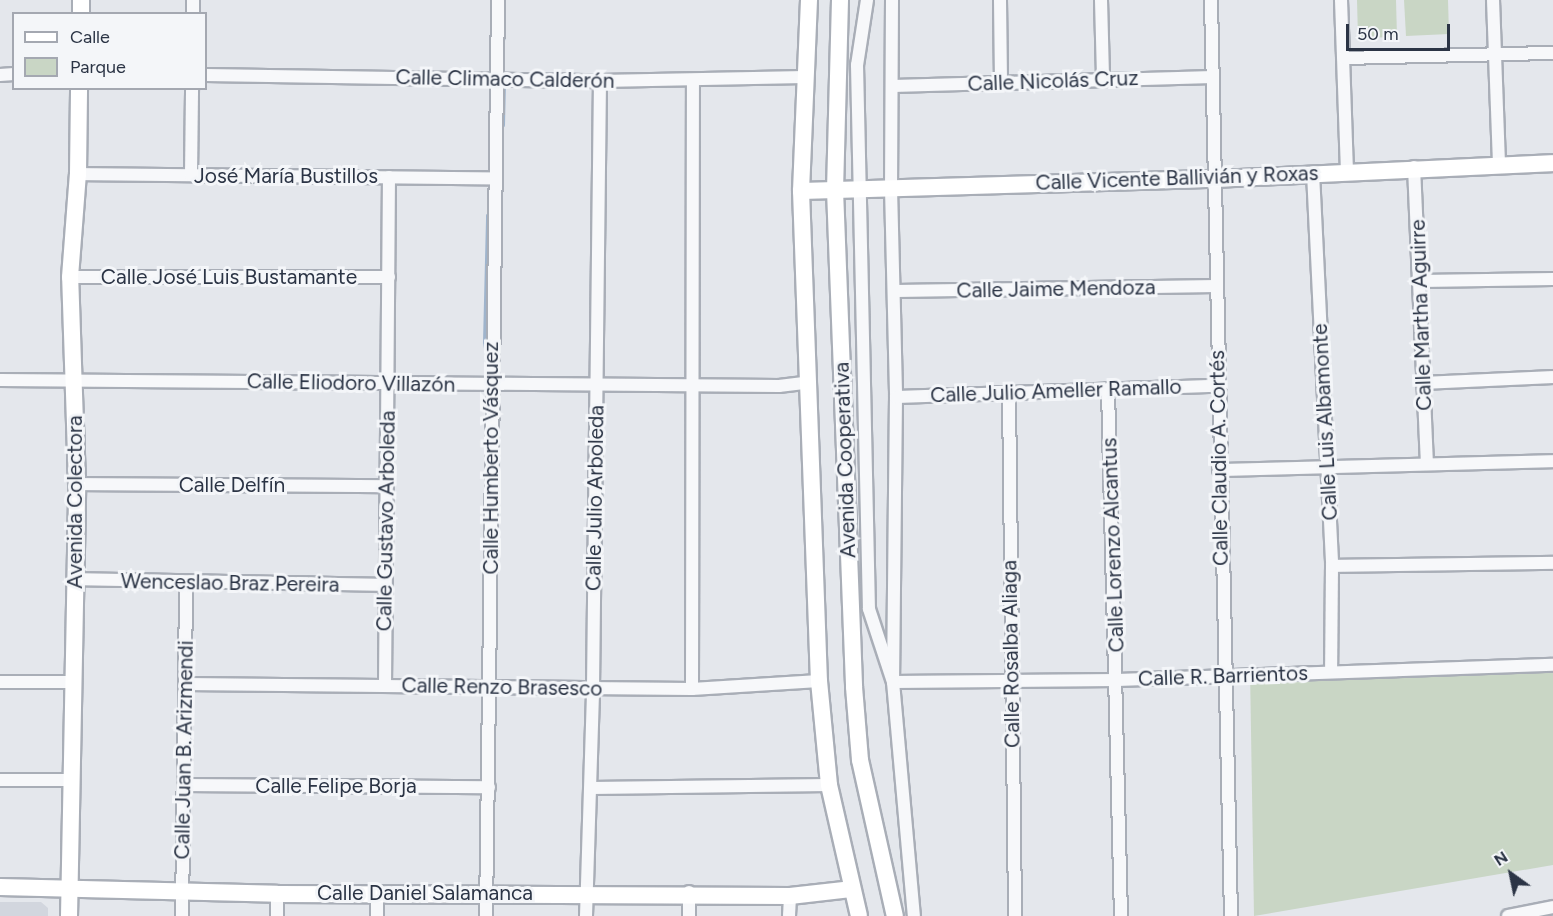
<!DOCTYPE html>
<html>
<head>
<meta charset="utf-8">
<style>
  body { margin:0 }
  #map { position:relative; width:1553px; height:916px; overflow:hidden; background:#e4e7ec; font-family:Figtree,sans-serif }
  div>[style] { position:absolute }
  .built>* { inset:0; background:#d2d6de }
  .green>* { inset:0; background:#c9d6c5 }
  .stream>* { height:4.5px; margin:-2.25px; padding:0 2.25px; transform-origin:2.25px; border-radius:2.25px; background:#9fb4cc }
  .roads { filter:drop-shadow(2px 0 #a9aeb7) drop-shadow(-2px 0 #a9aeb7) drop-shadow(0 2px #a9aeb7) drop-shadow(0 -2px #a9aeb7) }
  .street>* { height:12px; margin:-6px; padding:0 6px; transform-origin:6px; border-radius:6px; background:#f7f8fa }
  .secondary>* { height:16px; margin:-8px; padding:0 8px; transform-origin:8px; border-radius:8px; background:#fff }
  span { translate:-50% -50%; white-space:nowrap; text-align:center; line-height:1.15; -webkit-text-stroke:6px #f4f6f9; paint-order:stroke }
  .street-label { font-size:21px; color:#2b3445 }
  .legend { position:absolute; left:12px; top:12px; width:195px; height:78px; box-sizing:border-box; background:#f4f6f9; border:2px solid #a4a8b1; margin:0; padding:8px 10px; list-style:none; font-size:18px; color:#2b3445 }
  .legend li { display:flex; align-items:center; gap:12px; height:30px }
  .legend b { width:30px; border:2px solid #a4a8b1 }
  .north { position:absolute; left:1481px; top:844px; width:60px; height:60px; -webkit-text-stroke:4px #f4f6f9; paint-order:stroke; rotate:327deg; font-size:16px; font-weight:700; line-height:24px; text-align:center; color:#2b3445 }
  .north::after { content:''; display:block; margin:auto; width:21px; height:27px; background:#2b3445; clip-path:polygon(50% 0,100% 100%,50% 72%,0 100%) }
  .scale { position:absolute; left:1346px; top:24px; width:104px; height:27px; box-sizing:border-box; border:3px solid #2b3445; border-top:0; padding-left:8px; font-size:18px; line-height:21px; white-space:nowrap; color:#2b3445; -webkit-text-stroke:4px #f4f6f9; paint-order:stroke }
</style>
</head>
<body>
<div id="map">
  <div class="built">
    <div style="clip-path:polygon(0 902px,41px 902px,48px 908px,48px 916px,0 916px)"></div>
  </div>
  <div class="green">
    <div style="clip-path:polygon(1357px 0,1396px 0,1397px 37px,1358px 38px)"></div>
    <div style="clip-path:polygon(1404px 0,1448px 0,1449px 34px,1406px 36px)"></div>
    <div style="clip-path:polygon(1553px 663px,1553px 865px,1254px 916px,1250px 669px)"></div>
  </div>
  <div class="stream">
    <div style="left:501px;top:18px;width:20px;rotate:84deg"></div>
    <div style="left:502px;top:125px;width:45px;rotate:-88.7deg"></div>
    <div style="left:488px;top:361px;width:19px;rotate:-99deg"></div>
    <div style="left:485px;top:342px;width:126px;rotate:-88.6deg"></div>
    <div style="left:488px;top:216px;width:8px;rotate:-60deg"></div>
  </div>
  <div class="roads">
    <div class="street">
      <div style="left:867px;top:0;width:66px;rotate:98.7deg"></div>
      <div style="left:857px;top:65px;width:544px;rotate:88.74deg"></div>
      <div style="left:869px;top:609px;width:77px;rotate:71.8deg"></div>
      <div style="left:893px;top:682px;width:224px;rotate:-0.5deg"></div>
      <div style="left:1117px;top:680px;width:436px;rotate:-2deg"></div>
      <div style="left:892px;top:0;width:188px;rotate:90.3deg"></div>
      <div style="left:891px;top:188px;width:209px;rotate:88.6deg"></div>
      <div style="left:896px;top:397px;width:285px;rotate:90.6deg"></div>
      <div style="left:893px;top:682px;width:235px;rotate:84.9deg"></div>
      <div style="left:1000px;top:0;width:82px;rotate:89.3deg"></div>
      <div style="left:1101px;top:0;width:79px;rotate:88.5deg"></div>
      <div style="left:1211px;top:0;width:916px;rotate:88.75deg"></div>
      <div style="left:1341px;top:0;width:172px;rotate:88deg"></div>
      <div style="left:1493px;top:0;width:164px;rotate:87.9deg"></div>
      <div style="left:193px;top:14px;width:14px;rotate:-90deg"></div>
      <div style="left:1344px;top:58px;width:209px;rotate:-1.4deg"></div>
      <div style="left:0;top:75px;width:14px;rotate:-4deg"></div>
      <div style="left:206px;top:75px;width:394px;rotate:0.9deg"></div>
      <div style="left:600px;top:81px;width:205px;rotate:-1.1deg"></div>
      <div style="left:893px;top:86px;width:320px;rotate:-1.6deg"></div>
      <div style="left:1414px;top:167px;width:296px;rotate:87.5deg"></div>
      <div style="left:1313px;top:173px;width:393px;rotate:87.2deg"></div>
      <div style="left:1332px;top:566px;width:106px;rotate:90.5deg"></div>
      <div style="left:78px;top:174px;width:415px;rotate:0.6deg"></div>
      <div style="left:191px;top:175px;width:87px;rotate:-89.3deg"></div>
      <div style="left:70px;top:277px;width:319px"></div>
      <div style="left:1421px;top:281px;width:132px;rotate:-0.9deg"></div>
      <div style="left:896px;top:291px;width:320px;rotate:-0.9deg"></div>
      <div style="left:0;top:380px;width:779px;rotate:0.44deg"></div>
      <div style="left:779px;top:386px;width:31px;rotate:-7deg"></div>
      <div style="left:1423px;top:383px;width:130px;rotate:-2.6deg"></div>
      <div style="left:1108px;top:389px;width:527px;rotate:88.59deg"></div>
      <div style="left:1009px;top:392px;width:524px;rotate:89.34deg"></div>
      <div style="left:896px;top:397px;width:321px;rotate:-2deg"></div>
      <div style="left:1219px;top:470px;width:334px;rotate:-1.5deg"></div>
      <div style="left:77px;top:484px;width:310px;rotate:0.4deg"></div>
      <div style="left:1332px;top:566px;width:221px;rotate:-0.8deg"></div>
      <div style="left:75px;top:579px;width:310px;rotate:1.1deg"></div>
      <div style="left:0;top:682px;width:73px"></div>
      <div style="left:185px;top:684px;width:507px;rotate:0.57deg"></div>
      <div style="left:692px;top:689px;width:127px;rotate:-3.6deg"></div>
      <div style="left:385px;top:685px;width:508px;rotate:-89.55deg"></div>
      <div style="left:692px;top:689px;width:608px;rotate:-89.91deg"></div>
      <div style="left:0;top:780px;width:69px"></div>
      <div style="left:184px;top:785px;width:305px;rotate:0.4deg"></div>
      <div style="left:591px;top:788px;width:238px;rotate:-0.7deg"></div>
      <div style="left:377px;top:892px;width:24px;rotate:90deg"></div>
      <div style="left:277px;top:894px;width:22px;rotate:90deg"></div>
      <div style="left:182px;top:916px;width:333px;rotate:-89.3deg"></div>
      <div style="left:486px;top:916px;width:916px;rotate:-89.25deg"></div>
      <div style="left:586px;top:916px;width:228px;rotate:-88.2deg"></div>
      <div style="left:593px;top:688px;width:607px;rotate:-89.34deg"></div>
      <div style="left:689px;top:916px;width:24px;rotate:-90deg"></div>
      <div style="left:789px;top:916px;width:20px;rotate:-87deg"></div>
      <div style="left:1508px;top:916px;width:46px;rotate:-11.3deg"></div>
    </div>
    <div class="secondary">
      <div style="left:809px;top:0;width:191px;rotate:92.4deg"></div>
      <div style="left:801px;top:191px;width:490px;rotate:87.9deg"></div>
      <div style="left:819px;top:681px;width:104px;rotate:84.5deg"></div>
      <div style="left:829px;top:785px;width:134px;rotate:77.1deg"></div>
      <div style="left:840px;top:0;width:190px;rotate:91.5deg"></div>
      <div style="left:835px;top:190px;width:497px;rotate:87.8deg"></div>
      <div style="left:854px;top:687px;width:73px;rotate:85.3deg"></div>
      <div style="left:860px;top:760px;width:160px;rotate:77.4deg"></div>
      <div style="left:81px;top:14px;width:14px;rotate:-90deg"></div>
      <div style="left:801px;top:191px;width:415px;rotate:-1.7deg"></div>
      <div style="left:1216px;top:179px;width:337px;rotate:-2.7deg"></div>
      <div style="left:0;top:887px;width:277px;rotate:1.4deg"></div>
      <div style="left:277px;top:894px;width:513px;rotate:0.22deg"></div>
      <div style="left:790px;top:896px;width:61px;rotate:-6.5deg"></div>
      <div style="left:69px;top:916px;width:432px;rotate:-88.9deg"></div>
      <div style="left:77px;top:484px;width:207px;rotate:-91.9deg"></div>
      <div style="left:70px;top:277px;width:103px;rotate:-85.6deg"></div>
      <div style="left:78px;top:174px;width:86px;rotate:-89.3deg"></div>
    </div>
  </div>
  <div class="street-label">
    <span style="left:505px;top:79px;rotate:1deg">Calle Climaco Calderón</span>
    <span style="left:1053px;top:81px;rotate:-2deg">Calle Nicolás Cruz</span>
    <span style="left:286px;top:176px">José María Bustillos</span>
    <span style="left:1177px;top:178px;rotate:-2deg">Calle Vicente Ballivián y Roxas</span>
    <span style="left:229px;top:277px">Calle José Luis Bustamante</span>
    <span style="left:1056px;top:289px;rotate:-1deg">Calle Jaime Mendoza</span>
    <span style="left:1421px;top:315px;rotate:-92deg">Calle Martha Aguirre</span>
    <span style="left:351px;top:383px;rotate:1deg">Calle Eliodoro Villazón</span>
    <span style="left:1056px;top:391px;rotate:-2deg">Calle Julio Ameller Ramallo</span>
    <span style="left:1325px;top:422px;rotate:-93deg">Calle Luis Albamonte</span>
    <span style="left:491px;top:458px;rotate:-90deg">Calle Humberto Vásquez</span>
    <span style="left:1219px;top:458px;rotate:-91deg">Calle Claudio A. Cortés</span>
    <span style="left:845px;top:460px;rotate:-92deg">Avenida Cooperativa</span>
    <span style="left:232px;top:485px">Calle Delfín</span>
    <span style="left:595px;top:498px;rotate:-89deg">Calle Julio Arboleda</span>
    <span style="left:75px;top:502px;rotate:-90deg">Avenida Colectora</span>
    <span style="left:386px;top:521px;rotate:-89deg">Calle Gustavo Arboleda</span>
    <span style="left:1113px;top:545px;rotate:-92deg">Calle Lorenzo Alcantus</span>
    <span style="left:230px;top:583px;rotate:1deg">Wenceslao Braz Pereira</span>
    <span style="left:1011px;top:654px;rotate:-91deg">Calle Rosalba Aliaga</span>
    <span style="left:1223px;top:676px;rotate:-2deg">Calle R. Barrientos</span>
    <span style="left:502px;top:687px;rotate:1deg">Calle Renzo Brasesco</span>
    <span style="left:184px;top:750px;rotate:-89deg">Calle Juan B. Arizmendi</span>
    <span style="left:336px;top:786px">Calle Felipe Borja</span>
    <span style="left:425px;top:893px">Calle Daniel Salamanca</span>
  </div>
  <ul class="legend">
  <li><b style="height:8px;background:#fff"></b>Calle</li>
  <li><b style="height:16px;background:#c9d6c5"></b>Parque</li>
  </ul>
  <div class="north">N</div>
  <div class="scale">50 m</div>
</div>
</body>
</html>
